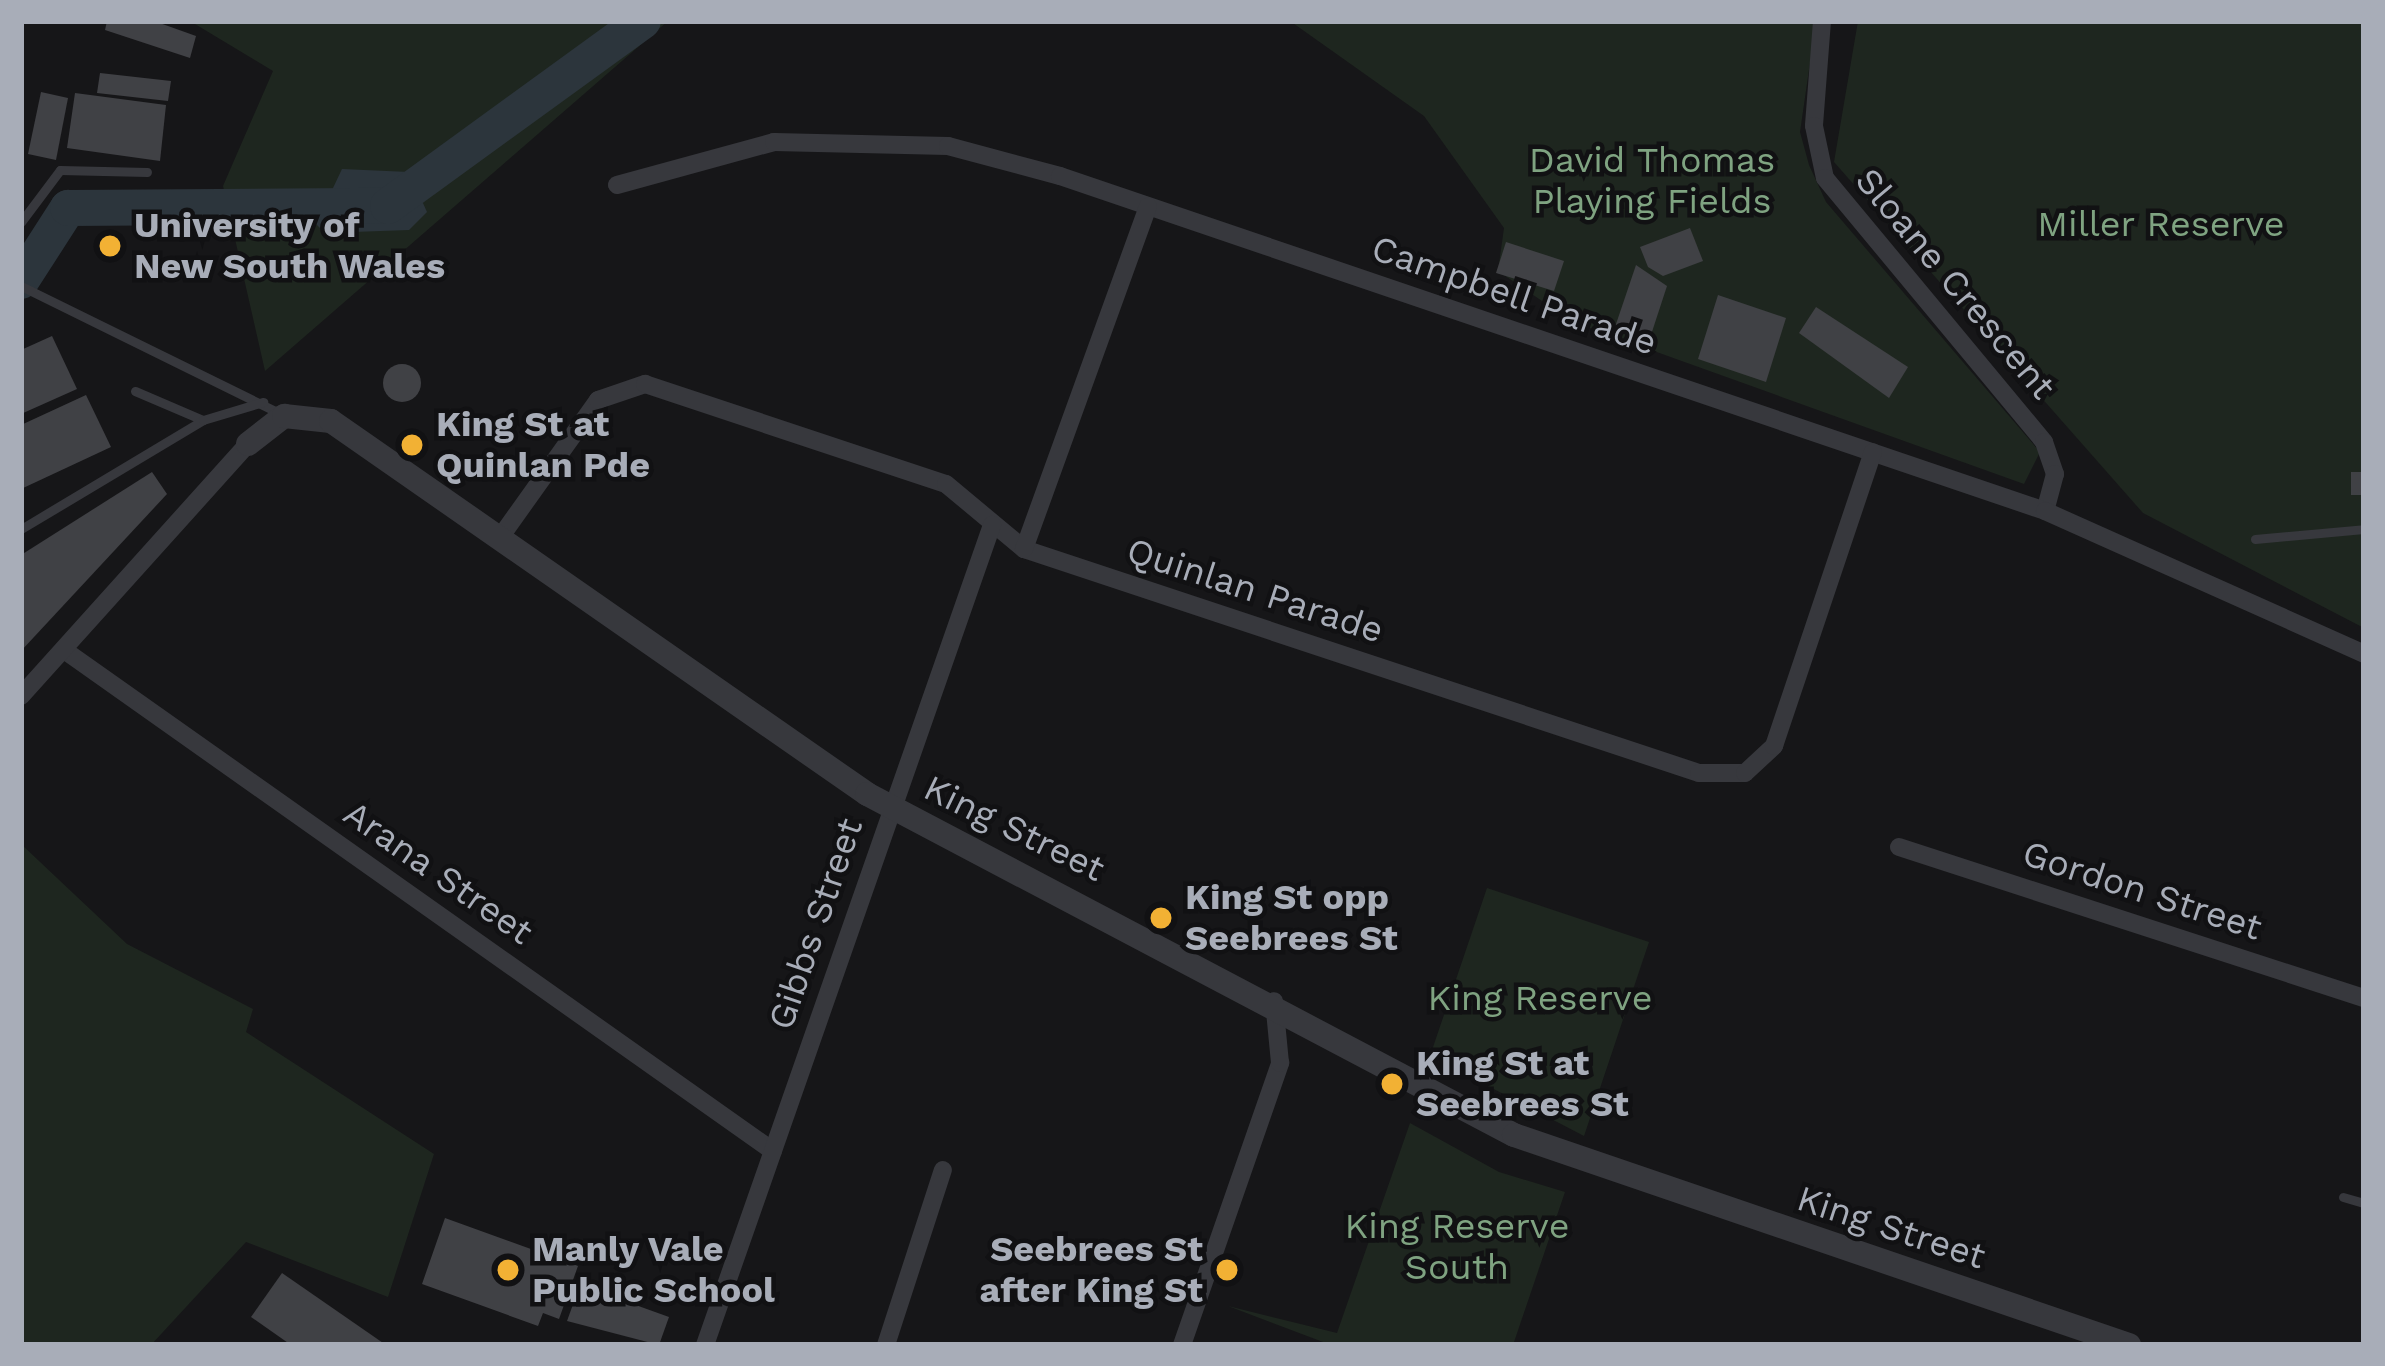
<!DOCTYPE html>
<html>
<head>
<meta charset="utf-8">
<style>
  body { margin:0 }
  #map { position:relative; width:2385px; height:1366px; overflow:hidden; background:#161618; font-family:"Work Sans",sans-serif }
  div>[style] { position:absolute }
  .green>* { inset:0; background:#1e261f }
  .water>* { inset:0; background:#2c353c }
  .river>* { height:36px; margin:-18px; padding:0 18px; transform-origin:18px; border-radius:18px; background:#2c353c }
  .building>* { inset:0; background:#404145 }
  .round { border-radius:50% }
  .service>* { height:9px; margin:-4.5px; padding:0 4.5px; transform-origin:4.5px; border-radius:4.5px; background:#37383d }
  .minor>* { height:18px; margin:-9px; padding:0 9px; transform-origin:9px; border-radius:9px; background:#37383d }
  .tertiary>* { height:24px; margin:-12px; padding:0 12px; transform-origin:12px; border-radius:12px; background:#37383d }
  .dots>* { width:33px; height:33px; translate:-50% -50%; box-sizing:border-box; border:6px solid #111113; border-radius:50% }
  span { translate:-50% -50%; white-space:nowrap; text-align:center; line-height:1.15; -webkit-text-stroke:9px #111113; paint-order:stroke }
  .park-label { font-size:36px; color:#7fa381 }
  .poi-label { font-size:36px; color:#a8adb8; font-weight:700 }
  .left { translate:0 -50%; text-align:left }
  .right { translate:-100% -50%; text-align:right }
  .street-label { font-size:36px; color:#a8adb8 }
  .frame { position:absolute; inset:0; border:24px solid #a8adb8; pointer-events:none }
</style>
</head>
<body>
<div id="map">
  <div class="green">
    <div style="clip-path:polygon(190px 21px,668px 21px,265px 371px,223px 186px,273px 71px)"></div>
    <div style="clip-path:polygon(1290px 21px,1816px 21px,1800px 132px,1809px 165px,1826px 202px,2040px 452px,2024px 484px,1573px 322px,1498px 271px,1504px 228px,1424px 116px)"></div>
    <div style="clip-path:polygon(1858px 21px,2364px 21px,2364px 628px,2143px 513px,1834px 162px)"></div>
    <div style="clip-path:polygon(21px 844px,127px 944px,253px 1009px,246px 1032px,434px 1154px,388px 1297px,246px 1242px,151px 1345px,21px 1345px)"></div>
    <div style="clip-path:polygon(1487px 888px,1649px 942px,1584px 1136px,1430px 1056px)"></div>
    <div style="clip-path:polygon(1410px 1123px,1499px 1172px,1565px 1192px,1513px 1345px,1331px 1345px,1228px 1306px,1337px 1333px)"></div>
  </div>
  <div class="water">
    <div style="clip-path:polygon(342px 169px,409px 172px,427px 212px,409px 230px,325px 233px,316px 224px)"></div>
  </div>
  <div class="river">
    <div style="left:21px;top:281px;width:87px;rotate:-57.2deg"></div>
    <div style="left:68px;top:208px;width:320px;rotate:-0.4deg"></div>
    <div style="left:388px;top:206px;width:315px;rotate:-36deg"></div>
  </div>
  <div class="building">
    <div style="clip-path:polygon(107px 21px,154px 21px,196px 36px,190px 58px,105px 30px)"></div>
    <div style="clip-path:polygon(100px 73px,171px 81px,168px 101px,97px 93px)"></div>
    <div style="clip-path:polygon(41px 92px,68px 98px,56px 160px,28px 154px)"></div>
    <div style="clip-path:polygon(75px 93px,166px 105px,160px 161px,67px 148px)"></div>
    <div style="clip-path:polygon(1690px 228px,1703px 261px,1663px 276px,1648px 267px,1640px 247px)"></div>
    <div style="clip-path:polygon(1506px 242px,1564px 261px,1554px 291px,1496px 273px)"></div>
    <div style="clip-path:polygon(1636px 265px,1667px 286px,1649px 341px,1614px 330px)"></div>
    <div style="clip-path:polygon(1718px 295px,1786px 318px,1766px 382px,1698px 359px)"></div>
    <div style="clip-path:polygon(1816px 307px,1908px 367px,1889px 398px,1799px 333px)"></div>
    <div style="clip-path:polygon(52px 336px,77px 389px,21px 414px,21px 350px)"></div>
    <div class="round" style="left:383px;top:364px;width:38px;height:38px"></div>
    <div style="clip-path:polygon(86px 395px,111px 447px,21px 489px,21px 425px)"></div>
    <div style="clip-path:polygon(152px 472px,167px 494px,21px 651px,21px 555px)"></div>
    <div style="clip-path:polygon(2351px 472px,2364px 472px,2364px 495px,2351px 495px)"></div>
    <div style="clip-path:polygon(445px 1218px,578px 1266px,559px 1319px,543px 1313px,538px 1326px,422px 1284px)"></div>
    <div style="clip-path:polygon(282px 1273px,386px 1345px,291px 1345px,251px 1317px)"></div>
    <div style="clip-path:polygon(580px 1285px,669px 1317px,659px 1345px,567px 1321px)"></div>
  </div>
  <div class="service">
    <div style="left:21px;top:222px;width:65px;rotate:-53.1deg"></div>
    <div style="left:60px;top:170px;width:87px;rotate:1.3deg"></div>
    <div style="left:21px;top:286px;width:288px;rotate:26.2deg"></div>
    <div style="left:135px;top:391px;width:74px;rotate:23.1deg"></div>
    <div style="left:21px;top:529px;width:212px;rotate:-30.9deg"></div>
    <div style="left:203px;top:420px;width:63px;rotate:-16.7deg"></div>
    <div style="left:2255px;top:539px;width:109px;rotate:-5.2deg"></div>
    <div style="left:2343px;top:1197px;width:22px;rotate:16deg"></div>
  </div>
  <div class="minor">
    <div style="left:1822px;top:21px;width:105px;rotate:94.4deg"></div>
    <div style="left:1814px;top:126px;width:53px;rotate:78.1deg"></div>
    <div style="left:1825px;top:178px;width:343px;rotate:50.3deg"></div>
    <div style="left:2044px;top:442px;width:34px;rotate:71deg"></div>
    <div style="left:2055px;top:474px;width:38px;rotate:105deg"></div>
    <div style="left:617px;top:185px;width:163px;rotate:-15.3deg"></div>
    <div style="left:774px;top:142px;width:174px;rotate:1.3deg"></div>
    <div style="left:948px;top:146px;width:116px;rotate:15deg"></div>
    <div style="left:1060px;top:176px;width:1040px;rotate:18.78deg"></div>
    <div style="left:2045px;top:511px;width:350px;rotate:24.1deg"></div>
    <div style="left:499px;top:539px;width:171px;rotate:-54.5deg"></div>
    <div style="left:598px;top:400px;width:50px;rotate:-18.8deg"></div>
    <div style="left:645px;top:384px;width:317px;rotate:18.4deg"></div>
    <div style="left:946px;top:484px;width:102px;rotate:39.8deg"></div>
    <div style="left:1024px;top:549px;width:711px;rotate:18.36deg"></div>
    <div style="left:1699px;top:773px;width:46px"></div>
    <div style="left:1745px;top:773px;width:40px;rotate:-43deg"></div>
    <div style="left:1774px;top:746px;width:310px;rotate:-71.4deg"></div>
    <div style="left:1024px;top:549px;width:364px;rotate:-70.1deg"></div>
    <div style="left:64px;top:650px;width:868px;rotate:35.25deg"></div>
    <div style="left:21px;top:696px;width:339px;rotate:-48deg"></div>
    <div style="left:1899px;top:847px;width:489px;rotate:18deg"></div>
    <div style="left:705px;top:1345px;width:869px;rotate:-70.71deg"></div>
    <div style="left:886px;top:1345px;width:184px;rotate:-72deg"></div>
    <div style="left:1182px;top:1345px;width:299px;rotate:-70.8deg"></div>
    <div style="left:1280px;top:1063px;width:62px;rotate:-95.5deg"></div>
  </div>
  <div class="tertiary">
    <div style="left:248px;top:444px;width:46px;rotate:-37.9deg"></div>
    <div style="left:284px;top:416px;width:47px;rotate:6.1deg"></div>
    <div style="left:331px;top:421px;width:653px;rotate:34.83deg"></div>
    <div style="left:867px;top:794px;width:731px;rotate:27.79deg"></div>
    <div style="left:1514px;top:1135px;width:650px;rotate:18.85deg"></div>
  </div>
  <div class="dots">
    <div style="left:110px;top:246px;background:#f2b134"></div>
    <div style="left:412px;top:445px;background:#f2b134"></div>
    <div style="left:1161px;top:918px;background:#f2b134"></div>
    <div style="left:1392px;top:1084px;background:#f2b134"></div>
    <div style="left:508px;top:1270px;background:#f2b134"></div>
    <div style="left:1227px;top:1270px;background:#f2b134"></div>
  </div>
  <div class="park-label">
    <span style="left:1652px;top:181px">David Thomas<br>Playing Fields</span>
    <span style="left:2161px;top:225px">Miller Reserve</span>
    <span style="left:1540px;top:999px">King Reserve</span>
    <span style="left:1457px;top:1247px">King Reserve<br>South</span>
  </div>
  <div class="poi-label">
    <span class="left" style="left:134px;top:246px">University of<br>New South Wales</span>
    <span class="left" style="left:436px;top:445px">King St at<br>Quinlan Pde</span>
    <span class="left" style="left:1185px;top:918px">King St opp<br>Seebrees St</span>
    <span class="left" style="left:1416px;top:1084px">King St at<br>Seebrees St</span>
    <span class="left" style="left:532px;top:1270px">Manly Vale<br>Public School</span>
    <span class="right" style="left:1203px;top:1270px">Seebrees St<br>after King St</span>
  </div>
  <div class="street-label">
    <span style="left:1955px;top:284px;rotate:50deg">Sloane Crescent</span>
    <span style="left:1514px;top:296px;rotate:19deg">Campbell Parade</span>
    <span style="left:1255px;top:591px;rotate:18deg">Quinlan Parade</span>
    <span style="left:1014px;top:829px;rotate:26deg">King Street</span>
    <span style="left:438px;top:873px;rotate:35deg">Arana Street</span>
    <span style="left:2142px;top:891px;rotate:18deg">Gordon Street</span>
    <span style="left:816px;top:924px;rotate:-71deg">Gibbs Street</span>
    <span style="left:1891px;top:1228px;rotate:18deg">King Street</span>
  </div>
  <div class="frame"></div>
</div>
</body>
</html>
